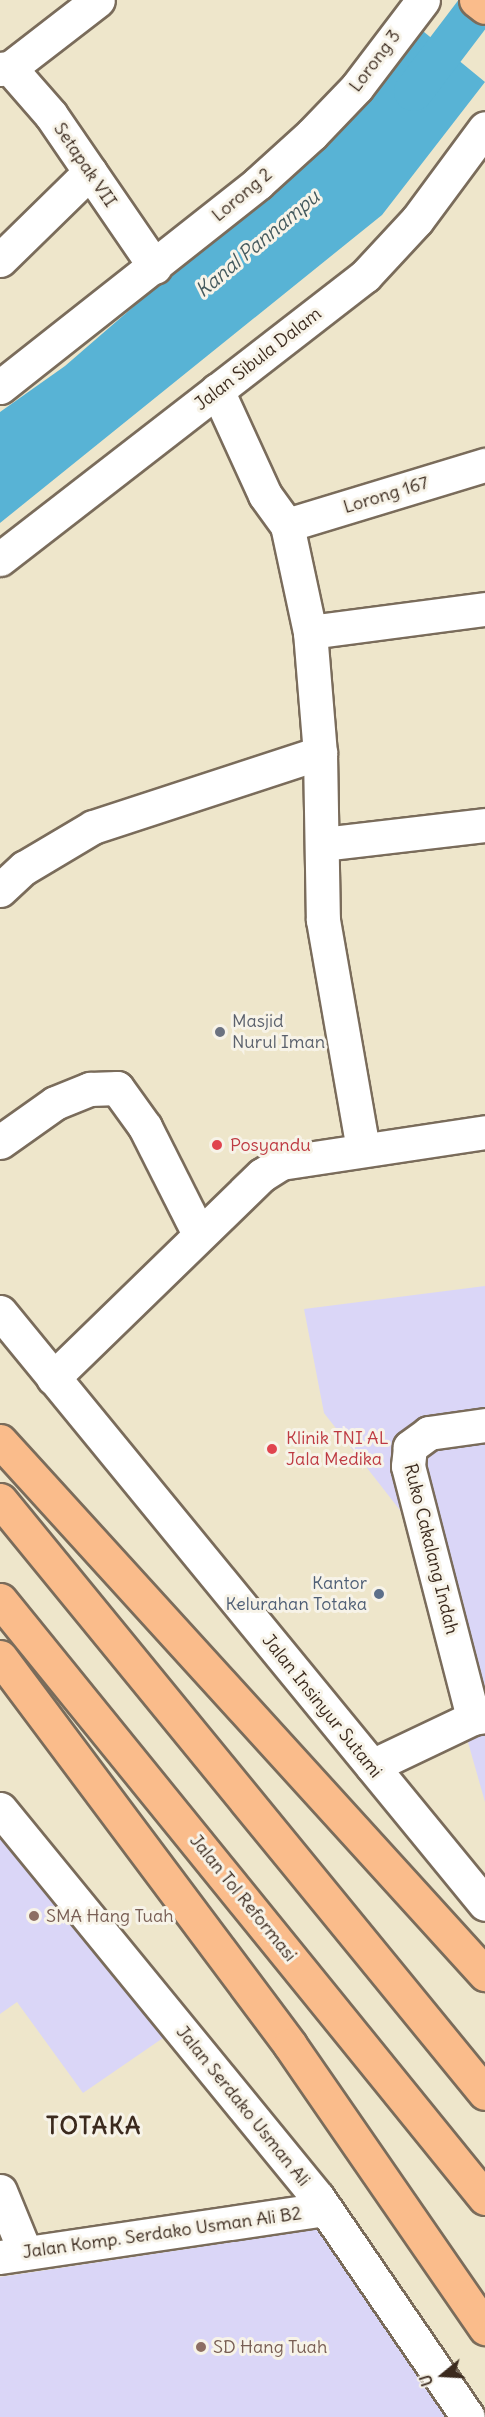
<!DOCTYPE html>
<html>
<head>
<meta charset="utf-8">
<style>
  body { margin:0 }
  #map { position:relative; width:485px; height:2417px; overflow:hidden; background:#eee6cb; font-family:Delius,sans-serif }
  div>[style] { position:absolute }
  .built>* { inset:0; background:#dad6f7 }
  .water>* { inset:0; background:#58b3d5 }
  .canal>* { height:39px; margin:-19.5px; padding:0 19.5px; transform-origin:19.5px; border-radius:19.5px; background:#58b3d5 }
  .roads { filter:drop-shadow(2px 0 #7a6c5b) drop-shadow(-2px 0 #7a6c5b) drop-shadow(0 2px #7a6c5b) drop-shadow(0 -2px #7a6c5b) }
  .minor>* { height:33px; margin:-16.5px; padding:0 16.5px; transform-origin:16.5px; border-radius:16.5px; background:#fff }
  .major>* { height:33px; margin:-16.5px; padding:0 16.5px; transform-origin:16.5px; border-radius:16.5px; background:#fabc8b }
  .highway>* { height:33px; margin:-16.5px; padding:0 16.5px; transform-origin:16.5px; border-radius:16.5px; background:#fabc8b }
  .dots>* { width:16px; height:16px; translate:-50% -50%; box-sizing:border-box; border:3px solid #f7f3e8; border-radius:50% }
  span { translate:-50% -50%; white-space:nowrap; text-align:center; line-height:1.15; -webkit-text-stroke:6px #f7f3e8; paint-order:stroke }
  .street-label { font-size:18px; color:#3b2a1e }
  .worship-label { font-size:18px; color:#5b616d }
  .left { translate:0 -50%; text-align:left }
  .health-label { font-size:18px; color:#be3a42 }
  .service-label { font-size:18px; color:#4e5e75 }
  .right { translate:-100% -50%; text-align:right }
  .education-label { font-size:18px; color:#785e54 }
  .water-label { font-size:20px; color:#455a5e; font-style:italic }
  .district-label { font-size:24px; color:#3b2a1e; font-weight:700; letter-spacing:1.5px }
  .north { position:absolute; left:413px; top:2345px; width:60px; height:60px; -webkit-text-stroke:4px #f7f3e8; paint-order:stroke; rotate:252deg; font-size:16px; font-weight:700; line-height:24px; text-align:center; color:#3b2a1e }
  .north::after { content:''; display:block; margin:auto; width:21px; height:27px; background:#3b2a1e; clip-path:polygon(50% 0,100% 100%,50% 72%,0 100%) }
</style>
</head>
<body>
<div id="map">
  <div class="built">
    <div style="clip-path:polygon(485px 1286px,485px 1802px,403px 1514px,324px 1413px,304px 1309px)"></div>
    <div style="clip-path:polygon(0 1831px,163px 2038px,83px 2093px,17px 2002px,0 2014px)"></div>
    <div style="clip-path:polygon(319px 2229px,452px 2417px,0 2417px,0 2277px)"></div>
  </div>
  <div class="water">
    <div style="clip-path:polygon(418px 27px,485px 82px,382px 215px,0 523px,0 412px,65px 366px,267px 191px)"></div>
  </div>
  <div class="canal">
    <div style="left:413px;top:91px;width:114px;rotate:-52.8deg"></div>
  </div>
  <div class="roads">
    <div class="minor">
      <div style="left:10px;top:68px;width:62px;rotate:48.9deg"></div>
      <div style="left:51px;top:115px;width:184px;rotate:55.6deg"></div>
      <div style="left:0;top:69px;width:10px;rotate:-6deg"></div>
      <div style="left:10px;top:68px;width:111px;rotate:-37.7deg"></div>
      <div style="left:0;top:260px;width:126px;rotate:-44.4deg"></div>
      <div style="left:0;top:387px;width:329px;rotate:-38.3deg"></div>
      <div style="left:258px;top:183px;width:73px;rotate:-42.2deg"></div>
      <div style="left:312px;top:134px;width:65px;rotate:-46.2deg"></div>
      <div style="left:357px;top:87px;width:109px;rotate:-52.8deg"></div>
      <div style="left:217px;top:390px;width:115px;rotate:65.4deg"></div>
      <div style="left:265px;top:495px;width:37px;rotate:54deg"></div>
      <div style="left:287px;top:525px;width:109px;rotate:77.9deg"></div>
      <div style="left:310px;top:632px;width:121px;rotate:85.3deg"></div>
      <div style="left:320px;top:753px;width:167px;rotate:89deg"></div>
      <div style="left:323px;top:920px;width:233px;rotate:80.1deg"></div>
      <div style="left:287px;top:525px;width:207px;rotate:-16.9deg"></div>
      <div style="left:0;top:559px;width:462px;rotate:-37.8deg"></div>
      <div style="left:365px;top:276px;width:76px;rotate:-47.1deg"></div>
      <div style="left:417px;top:220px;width:114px;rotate:-53.5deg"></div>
      <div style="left:310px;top:632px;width:177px;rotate:-7.5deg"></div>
      <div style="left:323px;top:844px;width:163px;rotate:-6.7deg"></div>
      <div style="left:0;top:890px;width:33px;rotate:-43deg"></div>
      <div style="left:24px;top:868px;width:80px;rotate:-30.7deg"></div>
      <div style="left:93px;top:827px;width:239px;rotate:-18.1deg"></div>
      <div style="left:0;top:1142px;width:67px;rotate:-35.3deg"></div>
      <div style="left:55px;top:1103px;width:38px;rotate:-22deg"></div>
      <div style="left:90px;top:1089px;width:27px;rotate:-2deg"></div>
      <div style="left:117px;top:1088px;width:48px;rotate:54.3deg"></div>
      <div style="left:145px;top:1127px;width:120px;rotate:63.2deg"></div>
      <div style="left:0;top:1312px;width:765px;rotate:50.67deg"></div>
      <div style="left:53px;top:1378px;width:291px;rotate:-44.2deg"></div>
      <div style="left:262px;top:1175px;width:22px;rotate:-32deg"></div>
      <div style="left:281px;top:1163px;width:206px;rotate:-8.6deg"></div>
      <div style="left:485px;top:1425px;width:57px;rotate:171.9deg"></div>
      <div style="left:429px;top:1433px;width:24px;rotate:144deg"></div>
      <div style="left:410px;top:1447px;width:19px;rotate:96deg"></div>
      <div style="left:408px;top:1466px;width:260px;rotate:75.5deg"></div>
      <div style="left:473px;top:1718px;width:12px;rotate:-9deg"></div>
      <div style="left:372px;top:1766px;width:112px;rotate:-25.4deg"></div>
      <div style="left:0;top:1809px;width:502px;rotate:50.73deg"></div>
      <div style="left:318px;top:2198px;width:265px;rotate:55.6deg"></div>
      <div style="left:0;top:2191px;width:66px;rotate:67.7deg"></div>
      <div style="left:0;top:2257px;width:329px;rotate:-8.4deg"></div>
    </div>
    <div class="major">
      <div style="left:476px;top:0;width:11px;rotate:38deg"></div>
    </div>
    <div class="highway">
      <div style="left:0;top:1441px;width:721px;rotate:47.7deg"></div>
      <div style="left:0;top:1500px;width:766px;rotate:50.72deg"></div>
      <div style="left:0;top:1600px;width:770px;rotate:50.96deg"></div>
      <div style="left:0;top:1657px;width:484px;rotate:53.2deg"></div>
      <div style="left:290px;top:2045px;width:344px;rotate:55.4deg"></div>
    </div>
  </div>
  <div class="dots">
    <div style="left:220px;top:1032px;background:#6b7280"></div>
    <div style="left:217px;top:1145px;background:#e0444e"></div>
    <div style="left:272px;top:1449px;background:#e0444e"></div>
    <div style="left:379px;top:1594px;background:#5c6f8a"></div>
    <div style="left:34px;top:1916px;background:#8d6e63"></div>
    <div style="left:201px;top:2347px;background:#8d6e63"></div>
  </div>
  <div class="street-label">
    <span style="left:375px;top:61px;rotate:-53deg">Lorong 3</span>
    <span style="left:85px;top:165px;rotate:56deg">Setapak VII</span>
    <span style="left:242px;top:195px;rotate:-40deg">Lorong 2</span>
    <span style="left:258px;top:359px;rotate:-38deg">Jalan Sibula Dalam</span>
    <span style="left:386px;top:495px;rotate:-17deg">Lorong 167</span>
    <span style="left:431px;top:1549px;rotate:76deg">Ruko Cakalang Indah</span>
    <span style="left:322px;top:1706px;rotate:51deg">Jalan Insinyur Sutami</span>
    <span style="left:243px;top:1898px;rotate:51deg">Jalan Tol Reformasi</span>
    <span style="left:243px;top:2106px;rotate:51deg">Jalan Serdako Usman Ali</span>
    <span style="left:162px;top:2233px;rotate:-8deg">Jalan Komp. Serdako Usman Ali B2</span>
  </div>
  <div class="worship-label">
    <span class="left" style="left:232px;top:1032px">Masjid<br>Nurul Iman</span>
  </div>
  <div class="health-label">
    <span class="left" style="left:230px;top:1145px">Posyandu</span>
    <span class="left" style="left:286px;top:1449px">Klinik TNI AL<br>Jala Medika</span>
  </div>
  <div class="service-label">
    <span class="right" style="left:367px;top:1594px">Kantor<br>Kelurahan Totaka</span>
  </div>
  <div class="education-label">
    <span class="left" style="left:46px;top:1916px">SMA Hang Tuah</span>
    <span class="left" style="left:213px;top:2347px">SD Hang Tuah</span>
  </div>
  <div class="water-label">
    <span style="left:257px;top:243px;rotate:-40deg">Kanal Pannampu</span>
  </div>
  <div class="district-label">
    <span style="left:94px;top:2126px">TOTAKA</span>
  </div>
  <div class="north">U</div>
</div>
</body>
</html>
